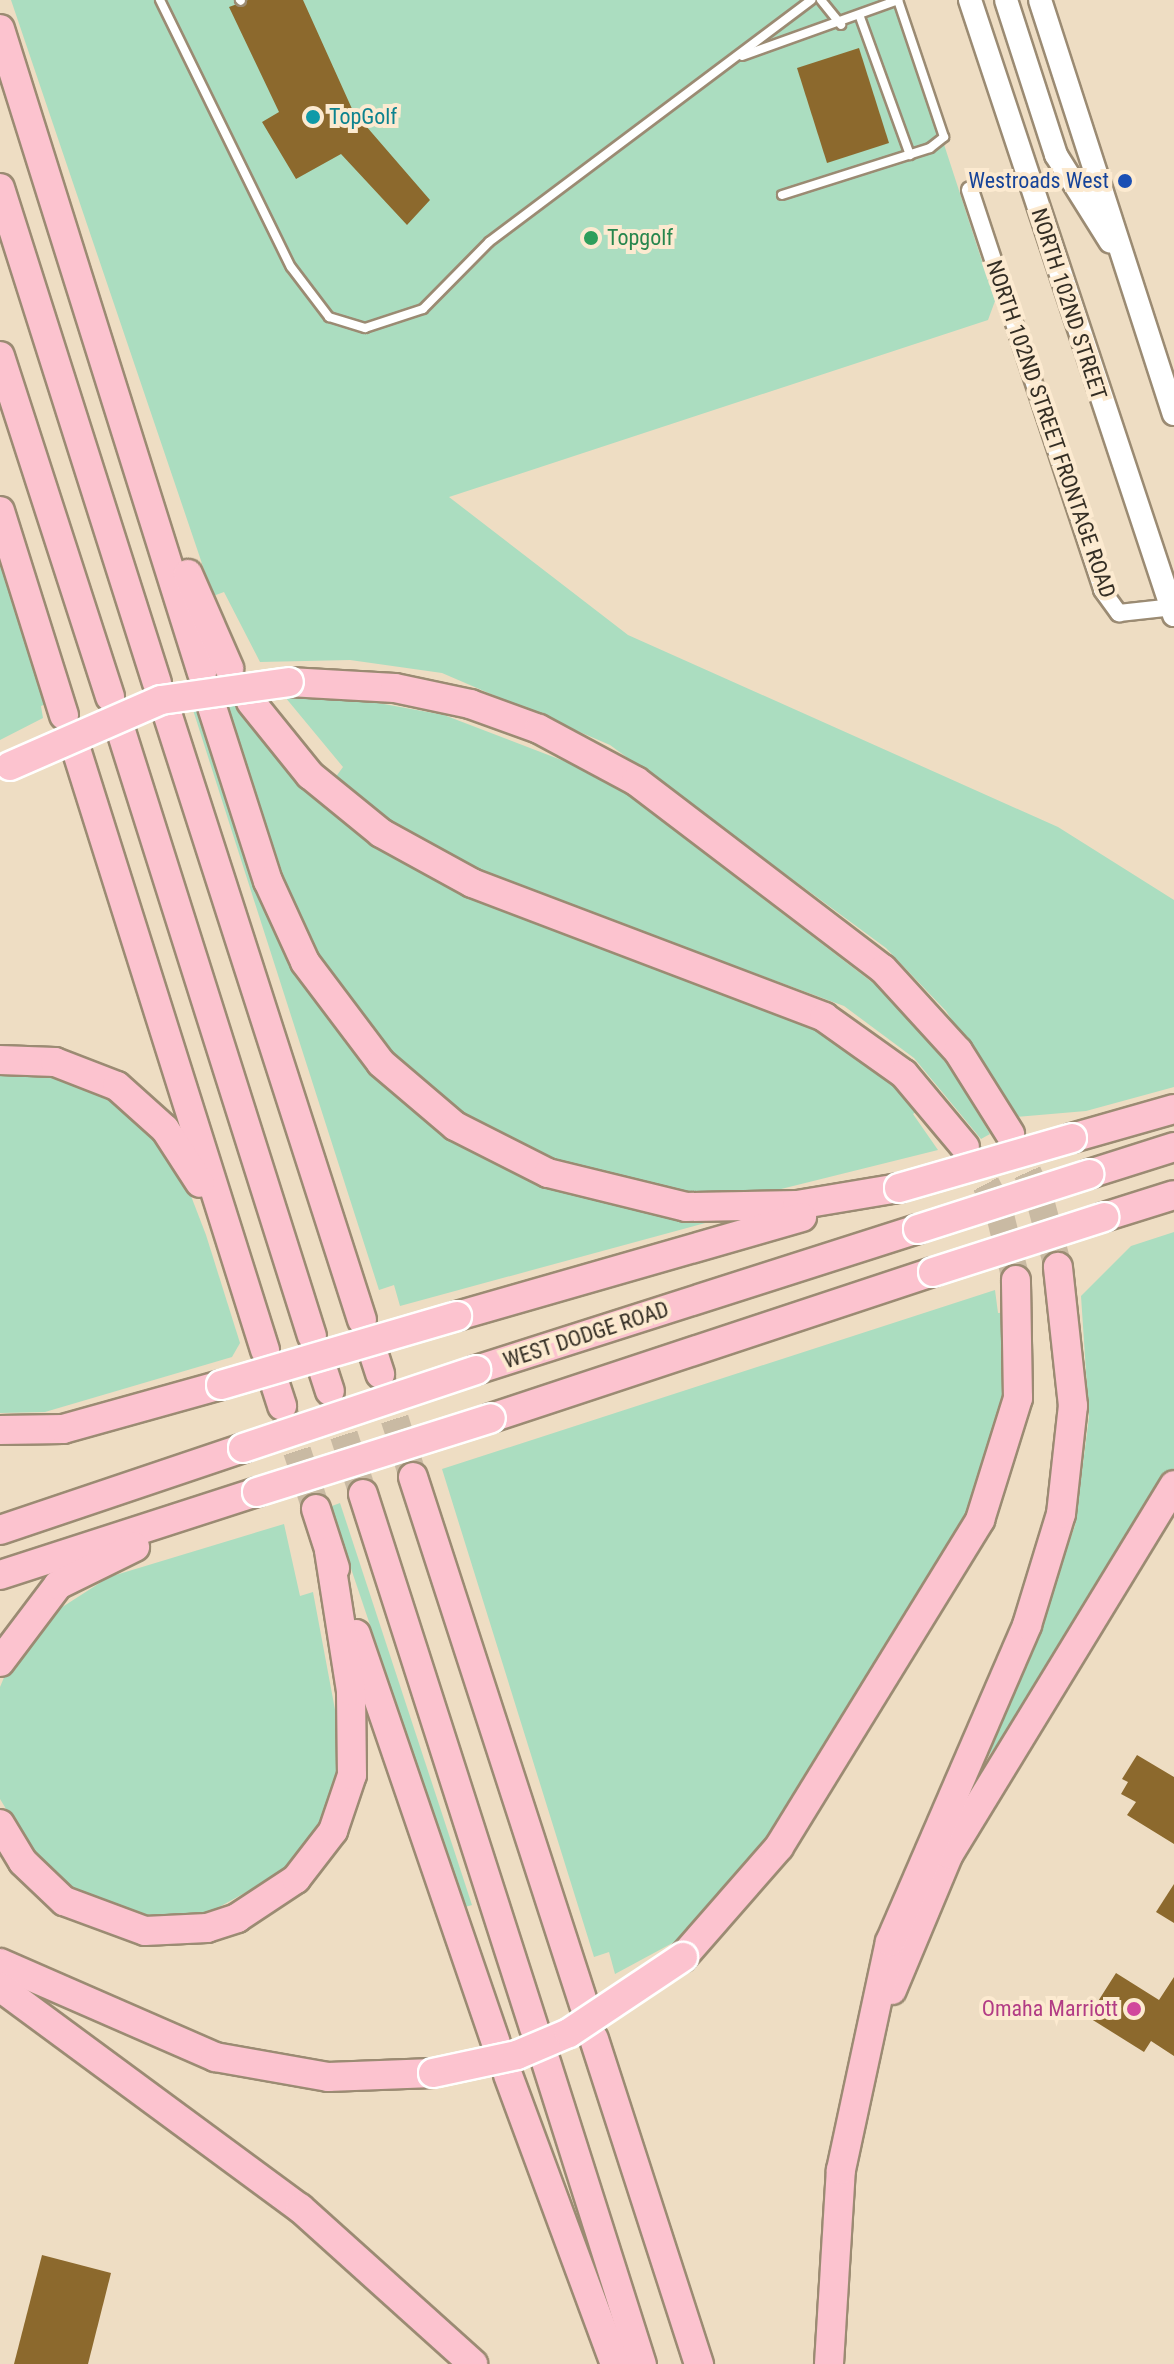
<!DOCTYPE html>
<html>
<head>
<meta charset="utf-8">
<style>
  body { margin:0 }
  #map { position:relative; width:1174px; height:2364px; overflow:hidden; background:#eeddc3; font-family:"Roboto Condensed",sans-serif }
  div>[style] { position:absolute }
  .green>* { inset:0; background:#abddc0 }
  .building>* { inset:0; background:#8c692d }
  .motorway-tunnel>* { height:28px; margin-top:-14px; transform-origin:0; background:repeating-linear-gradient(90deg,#c9baa3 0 28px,transparent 0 42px) }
  .roads { filter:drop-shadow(2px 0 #9b8b73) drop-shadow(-2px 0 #9b8b73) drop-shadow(0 2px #9b8b73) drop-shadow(0 -2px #9b8b73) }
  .service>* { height:8px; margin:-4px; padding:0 4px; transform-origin:4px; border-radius:4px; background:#fff }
  .minor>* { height:16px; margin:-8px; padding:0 8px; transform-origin:8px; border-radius:8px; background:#fff }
  .secondary>* { height:22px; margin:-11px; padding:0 11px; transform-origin:11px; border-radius:11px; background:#fff }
  .motorway>* { height:28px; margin:-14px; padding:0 14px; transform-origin:14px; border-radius:14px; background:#fcc3cf }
  .bridges { filter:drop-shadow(2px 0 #fff) drop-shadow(-2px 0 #fff) drop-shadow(0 2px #fff) drop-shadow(0 -2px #fff) }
  .motorway-bridge>* { height:28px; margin:-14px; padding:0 14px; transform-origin:14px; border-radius:14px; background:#fcc3cf }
  .dots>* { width:22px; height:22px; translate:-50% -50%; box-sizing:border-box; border:4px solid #fcead0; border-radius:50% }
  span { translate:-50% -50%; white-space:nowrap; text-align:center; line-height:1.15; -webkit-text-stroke:8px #fcead0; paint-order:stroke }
  .culture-label { font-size:22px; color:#0d838f }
  .left { translate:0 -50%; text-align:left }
  .transit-label { font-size:22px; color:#164399 }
  .right { translate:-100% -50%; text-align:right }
  .leisure-label { font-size:22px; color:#27864d }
  .street-label { font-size:22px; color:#342e24 }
  .hotel-label { font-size:22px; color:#b23c85 }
</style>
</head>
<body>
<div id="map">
  <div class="green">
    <div style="clip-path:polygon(11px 0,897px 0,995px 301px,988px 320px,449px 497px,628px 635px,1058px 827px,1174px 900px,1174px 1087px,1086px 1111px,1016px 1117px,946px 1011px,886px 948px,610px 745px,442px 673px,350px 660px,260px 662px,224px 592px,213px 596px)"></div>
    <div style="clip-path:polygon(0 554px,48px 703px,41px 706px,43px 718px,0 740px)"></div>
    <div style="clip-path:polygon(285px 697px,351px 698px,444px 715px,603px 776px,890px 996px,951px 1069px,990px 1134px,981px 1139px,914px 1058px,844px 1006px,486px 874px,393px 824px,335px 778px,343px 767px)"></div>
    <div style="clip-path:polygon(240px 701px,253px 731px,315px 799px,395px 855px,795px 1009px,926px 1104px,913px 1114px,938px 1150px,773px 1191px,699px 1195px,562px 1165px,465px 1115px,394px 1055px,324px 964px,292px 901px,225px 702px)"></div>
    <div style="clip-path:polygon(206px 707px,328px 1020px,390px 1088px,427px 1119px,709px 1222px,400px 1306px,394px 1285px,379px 1290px,193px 710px)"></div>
    <div style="clip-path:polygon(14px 1068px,87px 1081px,145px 1118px,181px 1170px,206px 1235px,240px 1343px,232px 1357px,45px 1412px,0 1413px,0 1070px)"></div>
    <div style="clip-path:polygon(1174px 1232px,1174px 1468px,1045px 1681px,987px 1758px,1075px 1526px,1089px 1417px,1081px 1296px,1131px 1246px)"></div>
    <div style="clip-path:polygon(995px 1290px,998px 1313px,1014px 1312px,1015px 1357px,993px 1474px,759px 1852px,691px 1933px,615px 1974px,609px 1952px,594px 1957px,442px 1469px)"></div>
    <div style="clip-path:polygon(340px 1503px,472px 1905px,465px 1907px,334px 1518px,332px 1506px)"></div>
    <div style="clip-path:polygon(284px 1524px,300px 1596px,313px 1592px,339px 1731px,336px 1782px,316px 1833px,283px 1872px,210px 1912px,166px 1919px,88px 1900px,42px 1868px,0 1799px,0 1687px,13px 1656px,39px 1622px,109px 1577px)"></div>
  </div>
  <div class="building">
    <div style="clip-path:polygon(248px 0,303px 0,353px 111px,430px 200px,407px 225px,341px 154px,296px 179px,262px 122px,279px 112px,229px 7px)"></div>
    <div style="clip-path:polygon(859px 48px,889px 143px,827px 163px,797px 68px)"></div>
    <div style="clip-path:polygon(1137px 1755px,1174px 1777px,1174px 1844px,1127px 1815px,1136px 1802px,1121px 1794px,1128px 1782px,1122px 1779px)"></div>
    <div style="clip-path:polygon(1174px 1884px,1174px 1923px,1156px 1912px)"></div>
    <div style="clip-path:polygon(1116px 1973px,1159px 2000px,1174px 1977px,1174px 2056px,1151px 2041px,1144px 2052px,1088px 2017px)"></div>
    <div style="clip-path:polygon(42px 2255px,111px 2273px,88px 2364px,14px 2364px)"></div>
  </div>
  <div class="motorway-tunnel">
    <div style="left:1010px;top:1134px;width:72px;rotate:65.6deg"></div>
    <div style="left:1040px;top:1200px;width:69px;rotate:75deg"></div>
    <div style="left:966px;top:1147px;width:68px;rotate:61.9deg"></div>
    <div style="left:998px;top:1207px;width:75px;rotate:76.1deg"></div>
    <div style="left:382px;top:1379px;width:103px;rotate:72.4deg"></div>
    <div style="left:331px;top:1395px;width:104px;rotate:72.1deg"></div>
    <div style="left:284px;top:1411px;width:103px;rotate:71.9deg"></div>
  </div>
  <div class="roads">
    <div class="service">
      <div style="left:160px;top:0;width:297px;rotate:63.9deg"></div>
      <div style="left:291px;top:267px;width:63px;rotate:52.8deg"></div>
      <div style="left:329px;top:317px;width:38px;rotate:17deg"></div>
      <div style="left:365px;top:328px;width:61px;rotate:-18.1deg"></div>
      <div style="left:423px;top:309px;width:94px;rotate:-45.4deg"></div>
      <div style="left:489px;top:242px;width:403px;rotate:-36.9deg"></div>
      <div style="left:240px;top:0;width:1px;rotate:45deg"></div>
      <div style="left:821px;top:0;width:32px;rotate:51deg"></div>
      <div style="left:860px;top:17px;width:147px;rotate:70.1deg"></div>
      <div style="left:742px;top:56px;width:166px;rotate:-19.7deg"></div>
      <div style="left:782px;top:195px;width:155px;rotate:-17.6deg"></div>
      <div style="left:930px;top:148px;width:18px;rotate:-38deg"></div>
      <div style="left:944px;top:137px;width:145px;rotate:-108.6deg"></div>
    </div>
    <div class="minor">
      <div style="left:970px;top:190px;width:421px;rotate:71.7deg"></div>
      <div style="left:1102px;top:590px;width:29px;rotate:54deg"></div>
      <div style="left:1119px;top:613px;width:55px;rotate:-6.2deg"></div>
    </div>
    <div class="secondary">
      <div style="left:970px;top:0;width:648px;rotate:71.65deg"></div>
      <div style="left:1006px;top:0;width:163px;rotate:72.1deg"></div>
      <div style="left:1056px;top:155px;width:102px;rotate:57.9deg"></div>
      <div style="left:1040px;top:0;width:435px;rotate:72.1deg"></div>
    </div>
    <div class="motorway">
      <div style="left:0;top:29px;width:675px;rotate:72.59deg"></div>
      <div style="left:0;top:188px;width:519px;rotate:72.4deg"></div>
      <div style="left:0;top:356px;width:358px;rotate:72.1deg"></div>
      <div style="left:0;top:511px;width:214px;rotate:72.6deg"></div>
      <div style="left:188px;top:574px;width:103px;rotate:66.4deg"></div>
      <div style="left:289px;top:682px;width:106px;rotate:3.2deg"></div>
      <div style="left:395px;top:688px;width:77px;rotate:12deg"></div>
      <div style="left:470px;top:704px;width:73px;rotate:19.9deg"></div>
      <div style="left:539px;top:729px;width:110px;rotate:28.2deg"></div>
      <div style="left:636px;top:781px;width:310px;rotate:37.3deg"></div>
      <div style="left:883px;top:969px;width:111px;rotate:47.6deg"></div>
      <div style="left:958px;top:1051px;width:98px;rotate:57.9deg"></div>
      <div style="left:251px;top:702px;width:94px;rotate:51.1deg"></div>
      <div style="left:310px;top:775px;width:92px;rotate:39.2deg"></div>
      <div style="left:381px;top:833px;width:104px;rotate:28.8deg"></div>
      <div style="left:472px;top:883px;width:377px;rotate:20.8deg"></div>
      <div style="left:824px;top:1017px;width:98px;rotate:35.5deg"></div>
      <div style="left:904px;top:1074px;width:95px;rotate:50.1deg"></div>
      <div style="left:212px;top:707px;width:183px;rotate:72.2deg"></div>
      <div style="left:268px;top:881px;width:89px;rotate:65.4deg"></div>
      <div style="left:305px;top:962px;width:126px;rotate:53deg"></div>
      <div style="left:381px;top:1063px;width:97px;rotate:40.4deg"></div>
      <div style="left:455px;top:1126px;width:104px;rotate:26.8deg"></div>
      <div style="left:548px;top:1173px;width:142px;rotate:13.8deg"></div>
      <div style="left:686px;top:1207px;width:111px;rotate:-1deg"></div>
      <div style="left:797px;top:1205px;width:103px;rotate:-9.5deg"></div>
      <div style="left:168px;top:716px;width:634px;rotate:72.19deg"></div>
      <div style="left:121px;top:731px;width:634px;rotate:72.48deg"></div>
      <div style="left:76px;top:749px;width:630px;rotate:72.54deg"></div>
      <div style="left:0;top:1060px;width:55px;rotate:2.1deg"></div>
      <div style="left:55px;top:1062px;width:66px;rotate:21.2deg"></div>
      <div style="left:117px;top:1086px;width:64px;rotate:41.9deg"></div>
      <div style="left:165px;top:1129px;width:64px;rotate:57.1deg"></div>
      <div style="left:1072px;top:1138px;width:106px;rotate:-15.9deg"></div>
      <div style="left:1089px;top:1174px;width:89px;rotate:-17.6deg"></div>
      <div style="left:1104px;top:1217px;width:73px;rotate:-17.4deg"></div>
      <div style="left:457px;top:1316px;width:359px;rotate:-16deg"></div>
      <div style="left:374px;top:1355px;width:20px;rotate:72deg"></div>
      <div style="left:323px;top:1370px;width:22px;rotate:72deg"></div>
      <div style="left:476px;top:1370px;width:464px;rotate:-17.7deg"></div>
      <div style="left:275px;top:1384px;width:23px;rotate:72deg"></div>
      <div style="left:491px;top:1418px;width:465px;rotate:-18.3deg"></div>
      <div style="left:0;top:1430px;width:63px;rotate:-0.9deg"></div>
      <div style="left:63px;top:1429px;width:164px;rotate:-15.6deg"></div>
      <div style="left:413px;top:1477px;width:555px;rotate:72.05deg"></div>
      <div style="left:363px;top:1494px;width:561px;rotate:72.24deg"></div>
      <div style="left:316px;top:1509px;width:62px;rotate:72.1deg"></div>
      <div style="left:0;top:1530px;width:256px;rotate:-18.6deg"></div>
      <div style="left:0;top:1575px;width:270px;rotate:-17.9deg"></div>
      <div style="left:356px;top:1634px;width:431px;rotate:71.1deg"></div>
      <div style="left:0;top:1662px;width:96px;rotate:-53deg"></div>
      <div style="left:58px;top:1585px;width:86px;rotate:-26.3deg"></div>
      <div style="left:0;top:1824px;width:44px;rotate:58.8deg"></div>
      <div style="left:23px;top:1862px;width:57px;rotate:43.6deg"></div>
      <div style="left:64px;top:1901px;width:86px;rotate:20.3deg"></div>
      <div style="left:145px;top:1931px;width:62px;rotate:-2.8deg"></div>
      <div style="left:207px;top:1928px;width:32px;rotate:-18deg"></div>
      <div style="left:237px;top:1918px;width:71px;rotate:-33.5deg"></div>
      <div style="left:296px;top:1879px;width:61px;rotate:-52.4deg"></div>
      <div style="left:333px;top:1831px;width:59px;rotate:-71.3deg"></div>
      <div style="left:352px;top:1775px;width:84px;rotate:-90.7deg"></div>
      <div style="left:351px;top:1691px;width:142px;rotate:-98.9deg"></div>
      <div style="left:683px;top:1957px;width:146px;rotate:-48.9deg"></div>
      <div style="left:779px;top:1847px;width:384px;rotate:-58.4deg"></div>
      <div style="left:980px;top:1520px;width:128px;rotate:-72.7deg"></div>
      <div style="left:1018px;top:1398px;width:118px;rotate:-91deg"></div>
      <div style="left:0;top:1963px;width:235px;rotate:23.6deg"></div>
      <div style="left:215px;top:2057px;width:115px;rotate:10deg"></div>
      <div style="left:328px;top:2077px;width:105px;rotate:-2.2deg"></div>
      <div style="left:0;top:1987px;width:373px;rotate:36.4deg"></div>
      <div style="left:300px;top:2208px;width:233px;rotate:42deg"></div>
      <div style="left:892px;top:1990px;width:147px;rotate:-67.3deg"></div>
      <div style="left:949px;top:1854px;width:432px;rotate:-58.6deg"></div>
      <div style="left:594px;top:2039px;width:342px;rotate:72.1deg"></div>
      <div style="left:546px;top:2062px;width:317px;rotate:72.4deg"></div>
      <div style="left:508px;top:2075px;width:308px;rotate:69.7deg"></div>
      <div style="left:829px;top:2364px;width:194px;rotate:-86.5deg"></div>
      <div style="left:841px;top:2170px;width:233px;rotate:-77.9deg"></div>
      <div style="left:890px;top:1942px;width:345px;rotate:-66.6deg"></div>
      <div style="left:1027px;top:1625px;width:116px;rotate:-73deg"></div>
      <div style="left:1061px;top:1514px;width:109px;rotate:-83.7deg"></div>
      <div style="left:1073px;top:1406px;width:140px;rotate:-96.2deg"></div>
    </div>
  </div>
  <div class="bridges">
    <div class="motorway-bridge">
      <div style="left:10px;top:766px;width:165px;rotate:-23.6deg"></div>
      <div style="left:161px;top:700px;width:129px;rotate:-8deg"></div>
      <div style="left:899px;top:1188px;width:180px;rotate:-16.1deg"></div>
      <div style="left:918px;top:1229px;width:180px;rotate:-17.8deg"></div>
      <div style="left:933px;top:1272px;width:180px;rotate:-17.8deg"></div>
      <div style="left:221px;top:1385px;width:246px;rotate:-16.3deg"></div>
      <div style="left:243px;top:1448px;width:246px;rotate:-18.5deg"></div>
      <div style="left:257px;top:1492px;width:245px;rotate:-17.5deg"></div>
      <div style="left:433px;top:2073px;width:86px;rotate:-12.1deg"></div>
      <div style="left:517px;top:2055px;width:56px;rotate:-22.9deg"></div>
      <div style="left:569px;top:2033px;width:137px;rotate:-33.7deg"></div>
    </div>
  </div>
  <div class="dots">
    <div style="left:313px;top:117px;background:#0f9aa8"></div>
    <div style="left:1125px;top:181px;background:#1a4fb4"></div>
    <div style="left:591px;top:238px;background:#2e9e5b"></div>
    <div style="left:1134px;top:2009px;background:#d1479c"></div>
  </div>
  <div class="culture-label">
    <span class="left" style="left:329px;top:117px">TopGolf</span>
  </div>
  <div class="transit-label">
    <span class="right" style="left:1109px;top:181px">Westroads West</span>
  </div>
  <div class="leisure-label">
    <span class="left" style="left:607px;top:238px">Topgolf</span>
  </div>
  <div class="street-label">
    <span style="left:1069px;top:304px;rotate:72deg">NORTH 102ND STREET</span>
    <span style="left:1051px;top:429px;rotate:71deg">NORTH 102ND STREET FRONTAGE ROAD</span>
    <span style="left:586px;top:1335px;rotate:-18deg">WEST DODGE ROAD</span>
  </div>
  <div class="hotel-label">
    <span class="right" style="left:1118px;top:2009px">Omaha Marriott</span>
  </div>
</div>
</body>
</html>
